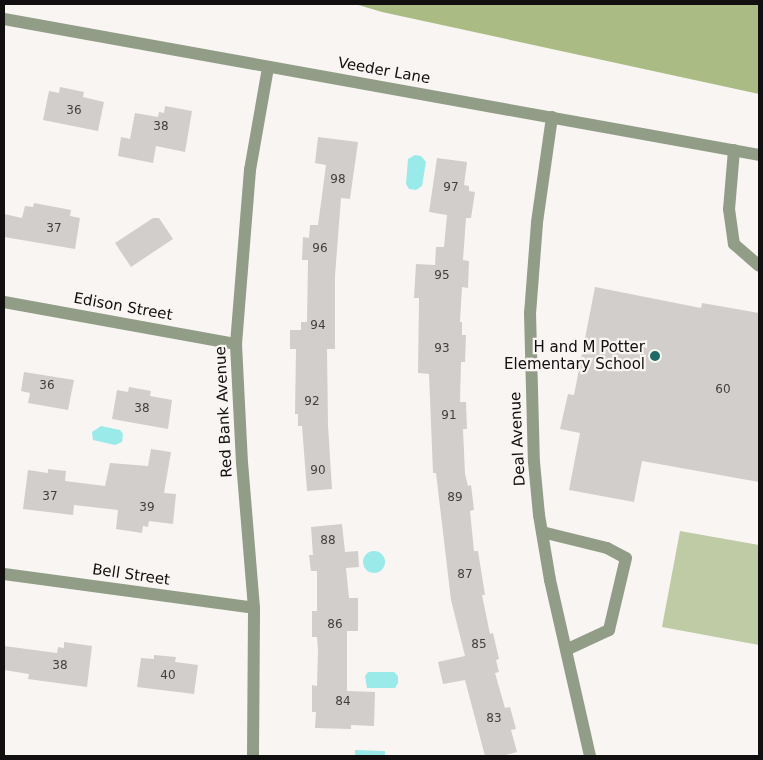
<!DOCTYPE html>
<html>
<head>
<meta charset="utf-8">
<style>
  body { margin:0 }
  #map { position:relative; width:763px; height:760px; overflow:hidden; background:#f9f5f3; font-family:"DejaVu Sans",sans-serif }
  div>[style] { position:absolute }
  .green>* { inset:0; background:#bfcba4 }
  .forest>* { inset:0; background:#abbb84 }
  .water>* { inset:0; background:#9beaea }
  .round { border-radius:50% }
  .building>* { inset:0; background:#d1cecb }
  .minor>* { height:12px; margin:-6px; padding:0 6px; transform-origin:6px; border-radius:6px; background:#919d87 }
  .dots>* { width:14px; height:14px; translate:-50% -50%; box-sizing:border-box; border:2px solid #f9f5f3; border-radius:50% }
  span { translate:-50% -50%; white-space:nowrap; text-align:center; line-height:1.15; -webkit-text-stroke:4.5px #f9f5f3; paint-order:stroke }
  .number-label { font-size:12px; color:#413f3e }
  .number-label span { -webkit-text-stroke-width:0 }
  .street-label { font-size:15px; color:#110f0f }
  .poi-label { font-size:15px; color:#110f0f }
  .right { translate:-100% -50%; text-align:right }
  .frame { position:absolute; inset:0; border:5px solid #110f0f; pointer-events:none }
</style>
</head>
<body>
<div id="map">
  <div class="green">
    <div style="clip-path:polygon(680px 531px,759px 545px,759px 645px,662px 627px)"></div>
  </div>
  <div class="forest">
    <div style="clip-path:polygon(355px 4px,759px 4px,759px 94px,382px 12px)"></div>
  </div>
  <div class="water">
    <div style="clip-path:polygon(415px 155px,421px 156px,426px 162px,422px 186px,416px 190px,409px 189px,406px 184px,408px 159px)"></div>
    <div style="clip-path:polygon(101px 426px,120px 430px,123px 434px,122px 442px,115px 445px,93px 440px,92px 432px)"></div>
    <div class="round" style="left:363px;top:551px;width:22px;height:22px"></div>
    <div style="clip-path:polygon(368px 672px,394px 672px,398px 676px,398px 683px,395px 688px,367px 688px,365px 676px)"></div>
    <div style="clip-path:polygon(355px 750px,385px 751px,385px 756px,355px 756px)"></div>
  </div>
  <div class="building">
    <div style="clip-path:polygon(60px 87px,84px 92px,83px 97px,104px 102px,98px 131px,43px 120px,49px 91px,59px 93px)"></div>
    <div style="clip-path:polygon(165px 106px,192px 111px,185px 152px,156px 146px,153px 163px,118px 156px,121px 137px,130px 139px,135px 113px,158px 117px,159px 112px,164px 113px)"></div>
    <div style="clip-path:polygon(318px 137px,358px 142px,350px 199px,341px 198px,335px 276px,335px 349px,327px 349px,328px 425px,332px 489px,307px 491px,302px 426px,298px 426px,298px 414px,295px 414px,296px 349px,290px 349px,290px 330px,301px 330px,301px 322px,307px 322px,308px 260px,302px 260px,303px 237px,309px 238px,310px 225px,318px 225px,326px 165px,315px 163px)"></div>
    <div style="clip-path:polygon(437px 158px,467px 162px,464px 185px,469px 186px,469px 191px,475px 192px,471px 218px,466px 218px,463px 260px,469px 261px,468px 288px,462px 287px,460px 322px,462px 322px,462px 335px,466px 335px,465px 362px,461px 362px,460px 402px,466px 402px,467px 429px,463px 429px,465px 474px,468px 486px,471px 485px,474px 510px,470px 511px,474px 551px,478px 551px,485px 595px,482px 595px,490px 634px,493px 633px,499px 659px,496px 660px,499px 672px,495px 673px,505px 708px,510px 707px,516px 729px,511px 730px,517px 752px,502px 756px,485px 756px,465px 680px,443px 684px,438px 662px,465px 656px,451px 600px,436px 473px,433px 473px,429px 374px,418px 373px,419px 298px,414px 298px,416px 264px,435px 265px,436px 247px,444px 247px,447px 215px,429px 212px)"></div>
    <div style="clip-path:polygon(34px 203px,71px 210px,70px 216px,80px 218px,75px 249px,4px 237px,4px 214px,22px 218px,25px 206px,33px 207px)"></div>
    <div style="clip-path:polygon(153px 218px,159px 218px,173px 239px,131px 267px,115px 243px)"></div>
    <div style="clip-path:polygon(595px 287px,701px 308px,702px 303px,759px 313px,759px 482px,642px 461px,634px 502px,569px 490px,580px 433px,560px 429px,568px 394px,574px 395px)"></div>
    <div style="clip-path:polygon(24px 372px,74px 380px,68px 410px,28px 403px,30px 393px,21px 391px)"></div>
    <div style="clip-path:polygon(129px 387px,151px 391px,150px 396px,172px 400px,168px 429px,112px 419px,117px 390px,128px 392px)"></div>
    <div style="clip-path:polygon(151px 449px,171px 452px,164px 493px,176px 494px,173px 524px,149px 521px,148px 527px,143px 526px,142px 533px,116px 529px,118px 510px,74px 505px,73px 515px,23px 509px,28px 470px,48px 473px,48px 469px,66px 471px,65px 481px,105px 486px,110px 463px,148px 466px)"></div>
    <div style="clip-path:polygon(342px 524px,345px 552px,358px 551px,359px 567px,346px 568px,349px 598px,358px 598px,358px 631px,347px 631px,347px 691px,375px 692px,374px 726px,351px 725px,351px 729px,315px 728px,316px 712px,312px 712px,312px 685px,317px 686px,318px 650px,317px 637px,312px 637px,312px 611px,317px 611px,317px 571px,311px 571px,309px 555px,313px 555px,311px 527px)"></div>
    <div style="clip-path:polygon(64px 642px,92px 646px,87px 687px,28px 679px,29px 674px,4px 670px,4px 646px,57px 653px,58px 647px,64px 648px)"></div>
    <div style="clip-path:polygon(154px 655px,176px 657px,175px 662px,198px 665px,194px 694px,137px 687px,141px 658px,154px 659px)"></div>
  </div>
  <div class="minor">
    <div style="left:4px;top:19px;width:767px;rotate:10.21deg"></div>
    <div style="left:552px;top:117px;width:107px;rotate:98.1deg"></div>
    <div style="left:537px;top:223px;width:90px;rotate:94.4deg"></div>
    <div style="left:530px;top:313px;width:149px;rotate:88.5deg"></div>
    <div style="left:534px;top:462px;width:53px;rotate:84.6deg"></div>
    <div style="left:539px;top:515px;width:66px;rotate:80.4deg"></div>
    <div style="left:550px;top:580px;width:180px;rotate:77.2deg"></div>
    <div style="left:734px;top:150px;width:59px;rotate:94.8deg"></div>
    <div style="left:729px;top:209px;width:35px;rotate:82deg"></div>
    <div style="left:734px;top:244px;width:33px;rotate:41deg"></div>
    <div style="left:4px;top:302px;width:236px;rotate:10.3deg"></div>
    <div style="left:542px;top:532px;width:67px;rotate:13.8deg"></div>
    <div style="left:607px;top:548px;width:21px;rotate:28deg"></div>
    <div style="left:626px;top:558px;width:74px;rotate:103.3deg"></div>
    <div style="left:609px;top:630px;width:47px;rotate:155.1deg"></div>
    <div style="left:4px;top:574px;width:252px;rotate:7.7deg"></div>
    <div style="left:253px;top:756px;width:148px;rotate:-89.6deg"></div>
    <div style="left:254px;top:608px;width:145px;rotate:-94.7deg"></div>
    <div style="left:242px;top:463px;width:119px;rotate:-92.9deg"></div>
    <div style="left:236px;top:344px;width:175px;rotate:-85.4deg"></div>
    <div style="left:250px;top:170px;width:104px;rotate:-80deg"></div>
  </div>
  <div class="dots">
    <div style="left:655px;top:356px;background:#1e6a67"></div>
  </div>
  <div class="number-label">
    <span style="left:74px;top:111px">36</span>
    <span style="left:161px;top:127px">38</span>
    <span style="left:338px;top:180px">98</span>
    <span style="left:451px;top:188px">97</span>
    <span style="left:54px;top:229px">37</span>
    <span style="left:320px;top:249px">96</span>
    <span style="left:442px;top:276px">95</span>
    <span style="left:318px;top:326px">94</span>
    <span style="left:442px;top:349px">93</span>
    <span style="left:47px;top:386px">36</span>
    <span style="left:723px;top:390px">60</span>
    <span style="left:312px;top:402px">92</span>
    <span style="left:142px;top:409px">38</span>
    <span style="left:449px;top:416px">91</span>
    <span style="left:318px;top:471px">90</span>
    <span style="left:50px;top:497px">37</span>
    <span style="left:455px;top:498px">89</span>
    <span style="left:147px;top:508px">39</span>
    <span style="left:328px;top:541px">88</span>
    <span style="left:465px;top:575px">87</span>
    <span style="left:335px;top:625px">86</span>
    <span style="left:479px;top:645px">85</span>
    <span style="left:60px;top:666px">38</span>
    <span style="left:168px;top:676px">40</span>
    <span style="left:343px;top:702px">84</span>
    <span style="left:494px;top:719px">83</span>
  </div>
  <div class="street-label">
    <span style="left:384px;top:71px;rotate:10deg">Veeder Lane</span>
    <span style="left:123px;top:307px;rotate:10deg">Edison Street</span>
    <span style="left:224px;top:412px;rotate:-93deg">Red Bank Avenue</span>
    <span style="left:518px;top:439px;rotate:-93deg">Deal Avenue</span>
    <span style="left:131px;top:575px;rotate:8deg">Bell Street</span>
  </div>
  <div class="poi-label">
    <span class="right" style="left:645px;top:356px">H and M Potter<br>Elementary School</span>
  </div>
  <div class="frame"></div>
</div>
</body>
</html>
